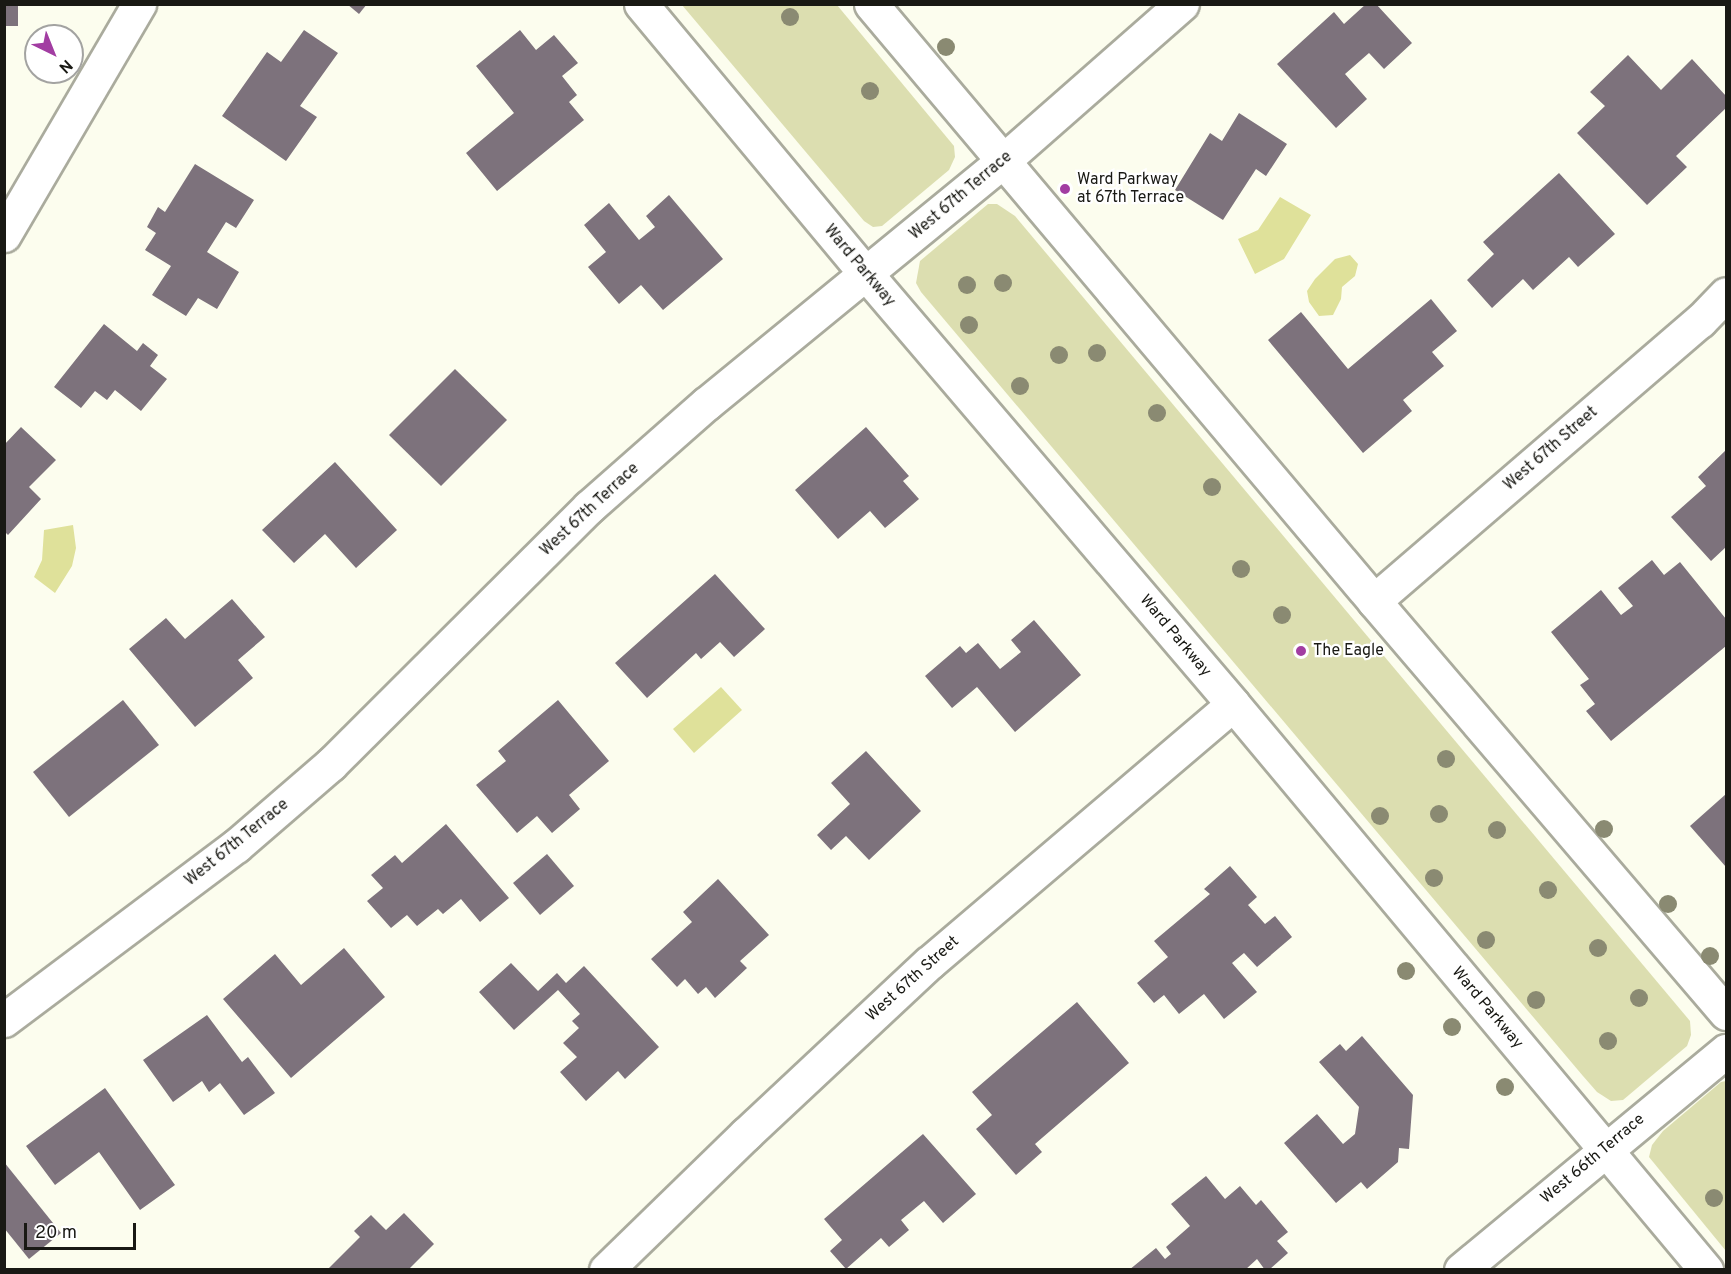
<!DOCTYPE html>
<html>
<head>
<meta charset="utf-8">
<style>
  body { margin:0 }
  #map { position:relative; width:1731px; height:1274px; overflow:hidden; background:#fcfdee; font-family:Overpass,sans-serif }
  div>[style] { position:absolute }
  .green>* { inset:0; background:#dcdeb0 }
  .water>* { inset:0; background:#dfe19a }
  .building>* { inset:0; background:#7d727c }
  .roads { filter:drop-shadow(2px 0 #aaab9d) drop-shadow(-2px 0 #aaab9d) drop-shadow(0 2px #aaab9d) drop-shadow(0 -2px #aaab9d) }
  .minor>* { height:33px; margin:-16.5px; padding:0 16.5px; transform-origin:16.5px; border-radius:16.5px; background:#fff }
  .major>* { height:33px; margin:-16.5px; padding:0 16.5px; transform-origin:16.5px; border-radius:16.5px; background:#fff }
  .trees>* { width:18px; height:18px; margin:-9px; border-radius:50%; background:#8a8a72 }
  .dots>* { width:16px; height:16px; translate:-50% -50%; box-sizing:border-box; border:3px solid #fff; border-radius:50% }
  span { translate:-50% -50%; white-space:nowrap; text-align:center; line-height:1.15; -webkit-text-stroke:4.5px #fff; paint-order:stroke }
  .poi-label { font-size:16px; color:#191914 }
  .left { translate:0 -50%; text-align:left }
  .street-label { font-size:16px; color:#191914 }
  .frame { position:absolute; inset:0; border:6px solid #191914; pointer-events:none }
  .north { position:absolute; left:24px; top:24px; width:60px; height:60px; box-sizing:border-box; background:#fff; border:2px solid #a3a3a1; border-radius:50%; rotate:137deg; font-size:16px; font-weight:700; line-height:24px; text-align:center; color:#191914 }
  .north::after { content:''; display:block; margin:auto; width:21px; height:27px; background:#a23da2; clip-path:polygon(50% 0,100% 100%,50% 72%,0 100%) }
  .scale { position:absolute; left:24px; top:1223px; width:112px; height:27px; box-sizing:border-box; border:3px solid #191914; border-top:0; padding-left:8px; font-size:18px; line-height:21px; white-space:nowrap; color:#191914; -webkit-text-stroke:4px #fff; paint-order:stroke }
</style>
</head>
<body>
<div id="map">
  <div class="green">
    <div style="clip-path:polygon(682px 5px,837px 5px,954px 146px,955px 157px,949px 170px,882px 226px,873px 227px,864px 221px)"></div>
    <div style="clip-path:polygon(988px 204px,997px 204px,1015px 216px,1690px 1021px,1691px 1035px,1687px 1046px,1623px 1100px,1611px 1101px,1597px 1092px,1583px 1076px,921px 292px,916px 283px,920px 261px)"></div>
    <div style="clip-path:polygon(1726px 1081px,1726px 1251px,1649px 1157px,1652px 1145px,1663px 1131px,1721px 1082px)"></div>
  </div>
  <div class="water">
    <div style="clip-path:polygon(1280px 197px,1311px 215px,1284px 259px,1255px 274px,1238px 239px,1258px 230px)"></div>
    <div style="clip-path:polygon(1350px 255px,1358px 264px,1355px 276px,1342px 287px,1341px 299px,1333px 315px,1319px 316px,1309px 302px,1307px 291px,1315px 279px,1335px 259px)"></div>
    <div style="clip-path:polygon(73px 525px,76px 548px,72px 566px,55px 593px,34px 577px,42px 560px,44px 530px)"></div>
    <div style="clip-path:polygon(721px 687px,742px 710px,694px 753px,673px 729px)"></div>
  </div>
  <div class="building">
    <div style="clip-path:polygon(5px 4px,18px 4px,18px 26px,5px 26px)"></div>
    <div style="clip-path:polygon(347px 4px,367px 4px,359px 14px)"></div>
    <div style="clip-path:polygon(1366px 4px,1376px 4px,1412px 43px,1384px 69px,1369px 53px,1345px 74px,1367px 99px,1336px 128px,1277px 64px,1334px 12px,1344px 24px)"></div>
    <div style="clip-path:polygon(304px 30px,338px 53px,300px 106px,317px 117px,286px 161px,222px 116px,267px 52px,281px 62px)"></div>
    <div style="clip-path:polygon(520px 30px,536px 50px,554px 35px,578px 63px,562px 76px,577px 95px,569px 102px,584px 120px,497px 191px,466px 153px,514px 113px,476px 66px)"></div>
    <div style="clip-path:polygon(1628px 55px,1661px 90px,1692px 59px,1726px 96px,1726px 108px,1676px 156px,1687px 167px,1647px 205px,1577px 133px,1605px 106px,1590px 92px)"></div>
    <div style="clip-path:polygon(1239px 113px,1287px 144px,1266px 176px,1256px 169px,1223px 220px,1175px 190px,1210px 133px,1222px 141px)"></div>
    <div style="clip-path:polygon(195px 164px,254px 200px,236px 228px,226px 222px,207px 252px,239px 272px,217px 309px,198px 298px,186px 316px,152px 295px,171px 266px,145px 250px,156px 233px,147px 227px,158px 207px,165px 212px)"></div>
    <div style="clip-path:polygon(1559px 173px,1615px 234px,1578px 267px,1569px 257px,1533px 290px,1523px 279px,1492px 308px,1467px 280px,1494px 254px,1483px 242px)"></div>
    <div style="clip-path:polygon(669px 195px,723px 259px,663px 310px,641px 285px,619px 304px,588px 267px,606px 252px,584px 225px,609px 203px,639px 240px,655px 227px,646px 216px)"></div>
    <div style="clip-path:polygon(1431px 299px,1457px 331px,1432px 352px,1444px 366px,1403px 400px,1412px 411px,1363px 453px,1268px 340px,1301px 312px,1348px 369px)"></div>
    <div style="clip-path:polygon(104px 324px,137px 351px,143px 343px,158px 355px,150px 366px,167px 379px,141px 411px,115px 390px,107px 400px,95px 391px,81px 408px,54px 387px)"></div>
    <div style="clip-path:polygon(455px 369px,507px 420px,441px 486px,389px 435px)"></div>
    <div style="clip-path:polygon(21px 427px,56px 460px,29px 487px,41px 499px,8px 535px,4px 531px,4px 445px)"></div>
    <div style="clip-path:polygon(866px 427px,909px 476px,903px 481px,919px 499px,885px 528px,870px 511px,838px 539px,795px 490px)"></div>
    <div style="clip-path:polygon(1726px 450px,1726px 547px,1711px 561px,1671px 517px,1706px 486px,1698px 477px)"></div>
    <div style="clip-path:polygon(335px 462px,397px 530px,356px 568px,325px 534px,294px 563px,262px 530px)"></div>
    <div style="clip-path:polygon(1652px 560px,1664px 575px,1680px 562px,1726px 619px,1726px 646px,1611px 741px,1586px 711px,1595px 704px,1580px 685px,1589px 679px,1551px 632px,1601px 590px,1621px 615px,1633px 606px,1618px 588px)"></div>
    <div style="clip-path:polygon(715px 574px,765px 629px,734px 657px,720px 642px,701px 659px,696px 653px,647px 698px,615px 663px)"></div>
    <div style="clip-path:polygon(232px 599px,265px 637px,238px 660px,253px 678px,195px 727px,129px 649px,166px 618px,185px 639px)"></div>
    <div style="clip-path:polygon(1034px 620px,1081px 675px,1015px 732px,977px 687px,952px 708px,925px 676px,960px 646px,966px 653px,978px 643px,1000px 669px,1021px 652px,1011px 640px)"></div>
    <div style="clip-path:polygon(123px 700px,159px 745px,69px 817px,33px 772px)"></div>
    <div style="clip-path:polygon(558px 700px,609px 761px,569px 795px,580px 809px,552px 833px,537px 816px,517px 833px,476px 785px,506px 761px,498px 751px)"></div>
    <div style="clip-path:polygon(866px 751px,921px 811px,869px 860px,846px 836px,831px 850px,817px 835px,850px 804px,831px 783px)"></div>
    <div style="clip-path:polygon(1726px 794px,1726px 867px,1690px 826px)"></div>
    <div style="clip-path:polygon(446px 824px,509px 898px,480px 922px,461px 899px,443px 914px,438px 909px,417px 926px,407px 915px,391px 928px,367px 901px,383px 888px,371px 875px,395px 855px,402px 863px)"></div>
    <div style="clip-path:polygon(547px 854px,574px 886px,540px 915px,513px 883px)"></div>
    <div style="clip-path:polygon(1230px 866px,1257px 897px,1248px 905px,1265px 924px,1275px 916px,1292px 937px,1257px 967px,1244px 953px,1232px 963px,1257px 992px,1224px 1019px,1204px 994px,1179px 1014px,1164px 995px,1154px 1003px,1137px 983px,1168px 957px,1154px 941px,1210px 894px,1204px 889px)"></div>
    <div style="clip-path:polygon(718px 879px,769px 935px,740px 961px,747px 968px,715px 998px,706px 987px,698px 994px,685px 979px,677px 987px,651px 959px,692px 922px,683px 912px)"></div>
    <div style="clip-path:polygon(344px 948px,385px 997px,291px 1078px,223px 999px,275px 954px,301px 985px)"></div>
    <div style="clip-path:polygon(511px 963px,538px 991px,557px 973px,566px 983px,584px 966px,659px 1047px,625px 1079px,618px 1071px,586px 1101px,560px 1072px,577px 1057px,563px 1043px,579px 1028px,572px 1021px,580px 1014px,558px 990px,514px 1030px,479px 992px)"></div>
    <div style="clip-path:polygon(1077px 1002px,1129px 1063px,1035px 1144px,1042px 1152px,1016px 1175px,976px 1129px,992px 1115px,972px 1092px)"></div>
    <div style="clip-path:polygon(207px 1015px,242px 1062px,248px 1057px,275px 1093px,244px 1115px,220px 1083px,209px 1092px,202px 1081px,173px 1102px,143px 1060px)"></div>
    <div style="clip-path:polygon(1362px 1036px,1413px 1095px,1409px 1149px,1399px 1148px,1398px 1162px,1367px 1189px,1361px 1182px,1336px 1203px,1284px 1143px,1317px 1114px,1343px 1144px,1355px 1134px,1359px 1107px,1319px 1062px,1340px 1044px,1346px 1051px)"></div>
    <div style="clip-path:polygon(105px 1088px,175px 1185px,140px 1210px,99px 1152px,55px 1185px,26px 1146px)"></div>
    <div style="clip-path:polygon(923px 1134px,976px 1194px,943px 1223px,924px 1201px,901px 1220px,909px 1230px,889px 1247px,881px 1238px,846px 1269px,830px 1251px,842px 1240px,824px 1219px)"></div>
    <div style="clip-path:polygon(4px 1162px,61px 1233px,29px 1259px,4px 1228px)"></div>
    <div style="clip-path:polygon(1206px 1176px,1225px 1199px,1240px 1186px,1256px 1205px,1261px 1200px,1288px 1232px,1277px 1241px,1288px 1253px,1269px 1270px,1265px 1270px,1257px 1259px,1245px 1270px,1129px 1270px,1156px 1248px,1165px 1259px,1171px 1254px,1166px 1247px,1190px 1226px,1171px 1204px)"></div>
    <div style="clip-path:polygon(404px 1213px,434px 1244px,408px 1270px,327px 1270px,360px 1237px,354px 1231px,371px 1215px,386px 1230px)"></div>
  </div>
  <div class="roads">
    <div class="minor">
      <div style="left:4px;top:235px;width:268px;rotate:-59.7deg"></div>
      <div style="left:1374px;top:601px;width:430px;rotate:-40.7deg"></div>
      <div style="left:1700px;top:321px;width:37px;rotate:-46deg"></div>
      <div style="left:4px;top:1020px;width:290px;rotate:-36.9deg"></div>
      <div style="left:236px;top:846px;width:125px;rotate:-40.8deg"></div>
      <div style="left:331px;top:764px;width:364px;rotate:-44.9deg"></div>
      <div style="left:589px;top:507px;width:156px;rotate:-41.4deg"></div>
      <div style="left:706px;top:404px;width:384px;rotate:-39.3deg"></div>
      <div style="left:1003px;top:161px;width:238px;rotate:-41.3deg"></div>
      <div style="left:606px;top:1270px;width:195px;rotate:-44.2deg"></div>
      <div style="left:746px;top:1134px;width:250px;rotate:-43.1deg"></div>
      <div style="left:929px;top:963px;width:399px;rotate:-40.4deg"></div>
      <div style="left:1461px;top:1270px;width:344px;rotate:-39.6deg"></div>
    </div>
    <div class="major">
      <div style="left:641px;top:4px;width:353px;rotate:50.2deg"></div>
      <div style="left:867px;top:275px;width:564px;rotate:49.53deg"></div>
      <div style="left:1233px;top:704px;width:738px;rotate:50.11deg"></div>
      <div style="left:871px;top:4px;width:781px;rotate:49.88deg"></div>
      <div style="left:1374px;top:601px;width:542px;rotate:49.49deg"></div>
    </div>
  </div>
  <div class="trees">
    <div style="left:790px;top:17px"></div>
    <div style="left:946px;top:47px"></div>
    <div style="left:870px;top:91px"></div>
    <div style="left:1003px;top:283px"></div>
    <div style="left:967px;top:285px"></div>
    <div style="left:969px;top:325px"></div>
    <div style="left:1097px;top:353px"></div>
    <div style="left:1059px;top:355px"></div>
    <div style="left:1020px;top:386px"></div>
    <div style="left:1157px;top:413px"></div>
    <div style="left:1212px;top:487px"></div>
    <div style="left:1241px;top:569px"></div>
    <div style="left:1282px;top:615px"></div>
    <div style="left:1446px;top:759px"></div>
    <div style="left:1439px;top:814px"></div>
    <div style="left:1380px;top:816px"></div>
    <div style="left:1604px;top:829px"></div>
    <div style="left:1497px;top:830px"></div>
    <div style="left:1434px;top:878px"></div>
    <div style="left:1548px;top:890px"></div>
    <div style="left:1668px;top:904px"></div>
    <div style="left:1486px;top:940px"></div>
    <div style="left:1598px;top:948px"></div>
    <div style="left:1710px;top:956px"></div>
    <div style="left:1406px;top:971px"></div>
    <div style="left:1639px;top:998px"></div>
    <div style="left:1536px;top:1000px"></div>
    <div style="left:1452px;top:1027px"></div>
    <div style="left:1608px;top:1041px"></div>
    <div style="left:1505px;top:1087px"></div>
    <div style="left:1714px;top:1198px"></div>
  </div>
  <div class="dots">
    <div style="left:1065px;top:189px;background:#a23da2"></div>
    <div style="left:1301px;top:651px;background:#a23da2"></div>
  </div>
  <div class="poi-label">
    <span class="left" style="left:1077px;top:189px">Ward Parkway<br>at 67th Terrace</span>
    <span class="left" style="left:1313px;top:651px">The Eagle</span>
  </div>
  <div class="street-label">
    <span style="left:961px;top:196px;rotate:-40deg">West 67th Terrace</span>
    <span style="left:859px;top:266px;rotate:50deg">Ward Parkway</span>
    <span style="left:1551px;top:449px;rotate:-41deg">West 67th Street</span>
    <span style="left:590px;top:510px;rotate:-43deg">West 67th Terrace</span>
    <span style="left:1175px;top:636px;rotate:50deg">Ward Parkway</span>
    <span style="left:237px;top:843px;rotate:-39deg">West 67th Terrace</span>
    <span style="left:913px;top:979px;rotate:-42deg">West 67th Street</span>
    <span style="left:1487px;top:1008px;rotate:50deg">Ward Parkway</span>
    <span style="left:1593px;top:1159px;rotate:-40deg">West 66th Terrace</span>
  </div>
  <div class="frame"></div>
  <div class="north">N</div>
  <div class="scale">20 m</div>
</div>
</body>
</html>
